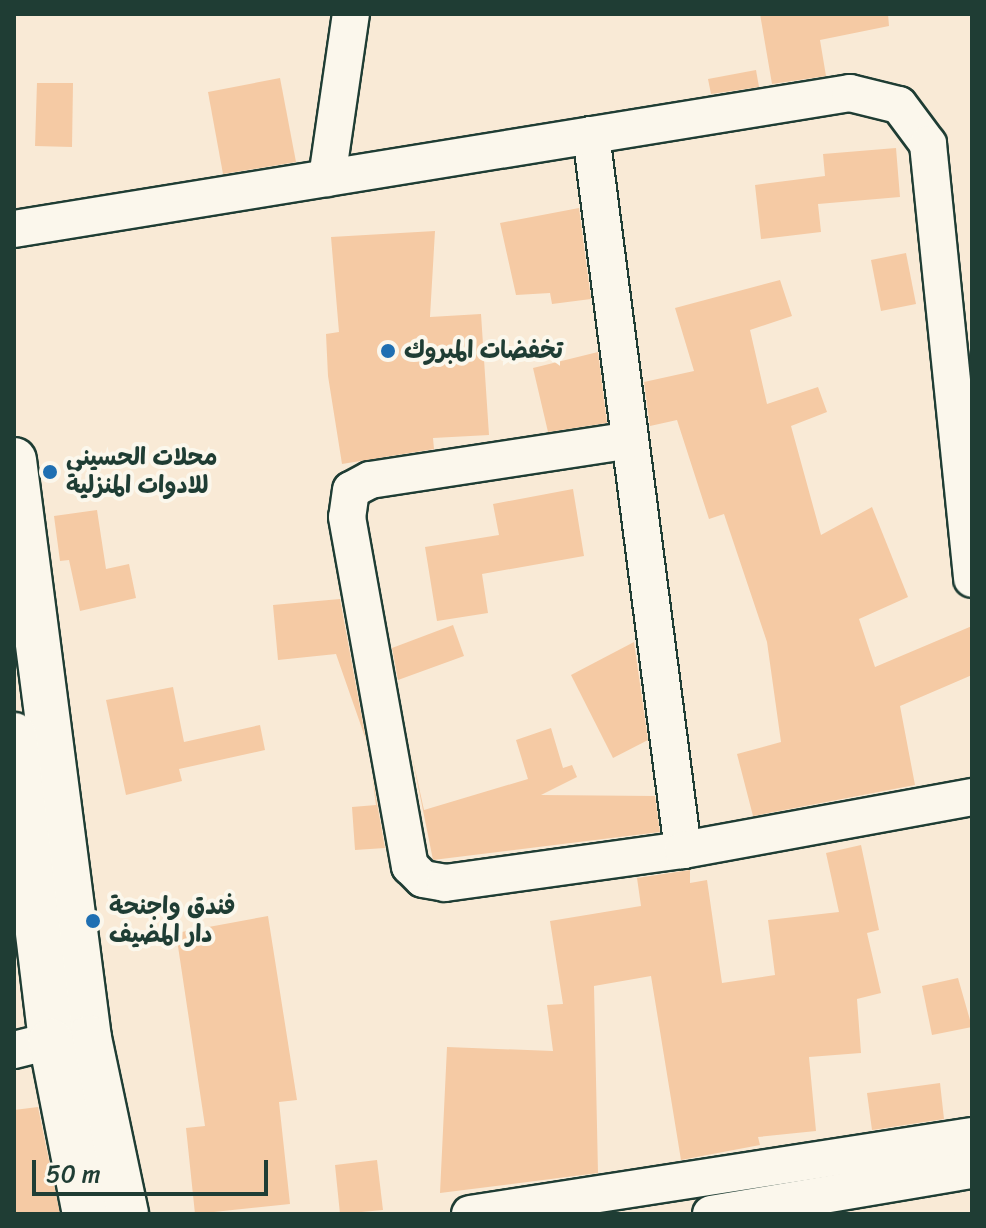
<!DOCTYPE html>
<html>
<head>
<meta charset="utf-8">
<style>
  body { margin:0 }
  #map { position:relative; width:986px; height:1228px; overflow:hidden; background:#f9ead6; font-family:Sriracha,"Playpen Sans Arabic",sans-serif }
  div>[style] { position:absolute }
  .building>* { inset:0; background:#f5caa4 }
  .roads { filter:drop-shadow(2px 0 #1f3d34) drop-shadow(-2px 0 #1f3d34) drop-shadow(0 2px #1f3d34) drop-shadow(0 -2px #1f3d34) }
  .minor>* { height:36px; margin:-18px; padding:0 18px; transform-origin:18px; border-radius:18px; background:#fbf7ec }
  .tertiary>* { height:44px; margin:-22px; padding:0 22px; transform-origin:22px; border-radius:22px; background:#fbf7ec }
  .dots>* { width:22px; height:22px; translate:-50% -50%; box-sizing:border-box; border:4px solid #fbf7ec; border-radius:50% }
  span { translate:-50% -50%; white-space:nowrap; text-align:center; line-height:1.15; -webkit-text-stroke:8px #fbf7ec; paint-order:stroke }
  .poi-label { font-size:24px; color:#1f3d34; font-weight:700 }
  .left { translate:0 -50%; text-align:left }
  .frame { position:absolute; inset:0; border:16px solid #1f3d34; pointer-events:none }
  .scale { position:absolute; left:32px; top:1160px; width:236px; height:36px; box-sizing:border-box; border:4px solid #1f3d34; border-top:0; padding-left:10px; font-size:24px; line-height:28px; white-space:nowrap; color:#1f3d34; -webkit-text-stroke:6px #fbf7ec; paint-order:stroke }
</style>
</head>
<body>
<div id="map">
  <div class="building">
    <div style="clip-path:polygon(760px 14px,888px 14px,889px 26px,820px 40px,826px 76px,772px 84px)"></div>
    <div style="clip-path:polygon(756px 70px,759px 87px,711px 94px,708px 79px)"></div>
    <div style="clip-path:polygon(280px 78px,296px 162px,223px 174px,208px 92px)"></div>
    <div style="clip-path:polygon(37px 83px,73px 83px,72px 147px,35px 146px)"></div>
    <div style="clip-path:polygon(896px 148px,900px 197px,818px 204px,821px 232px,761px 239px,755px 185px,825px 176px,823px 154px)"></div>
    <div style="clip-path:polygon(579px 208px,591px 299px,552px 304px,550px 293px,516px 295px,500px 223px)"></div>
    <div style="clip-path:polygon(435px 231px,430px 317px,481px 314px,489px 435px,433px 438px,434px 449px,342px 464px,328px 376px,326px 334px,339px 332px,331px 237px)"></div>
    <div style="clip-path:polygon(906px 253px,916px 304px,881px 311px,871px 260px)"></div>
    <div style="clip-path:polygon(780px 280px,792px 316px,750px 330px,767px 404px,818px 387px,827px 412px,791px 426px,821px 535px,872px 507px,908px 597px,859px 619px,875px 667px,972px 626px,972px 675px,900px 706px,915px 785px,753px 816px,737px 754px,781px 742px,767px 642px,724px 514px,709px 519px,677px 420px,650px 426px,644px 382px,694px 371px,675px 308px)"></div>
    <div style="clip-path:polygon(598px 352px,607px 423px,548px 432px,533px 368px)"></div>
    <div style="clip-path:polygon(573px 489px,584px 556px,482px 574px,488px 613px,437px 621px,425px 547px,499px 535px,493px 504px)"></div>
    <div style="clip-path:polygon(97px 510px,106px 569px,129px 564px,136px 598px,80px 611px,69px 560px,60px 561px,54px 516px)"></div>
    <div style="clip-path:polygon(340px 599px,366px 740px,336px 654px,278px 660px,273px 605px)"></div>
    <div style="clip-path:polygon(453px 625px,464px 656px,398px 680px,392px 648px)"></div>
    <div style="clip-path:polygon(634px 642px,648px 740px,613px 758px,571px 675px)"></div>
    <div style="clip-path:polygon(173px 687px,184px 742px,260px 725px,265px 750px,179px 769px,182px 781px,126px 795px,106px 700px)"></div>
    <div style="clip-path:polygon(551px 728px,563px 768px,572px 765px,577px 777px,541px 795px,655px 796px,660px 832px,433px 860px,411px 751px,424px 810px,528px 779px,516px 740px)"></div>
    <div style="clip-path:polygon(372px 775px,385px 848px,355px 850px,352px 807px,376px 805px)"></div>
    <div style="clip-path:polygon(861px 845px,879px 930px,867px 933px,881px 993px,857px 999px,861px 1053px,809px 1057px,816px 1131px,758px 1137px,760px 1145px,681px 1160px,651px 976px,594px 986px,598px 1173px,440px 1193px,447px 1047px,553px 1051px,547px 1005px,563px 1004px,550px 921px,641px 906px,637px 878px,690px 870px,690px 883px,707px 880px,722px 983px,775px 975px,768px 920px,839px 912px,826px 853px)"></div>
    <div style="clip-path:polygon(268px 916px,297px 1100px,279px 1102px,290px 1204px,195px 1214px,186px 1128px,205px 1126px,176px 933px)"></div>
    <div style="clip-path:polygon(958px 978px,972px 1027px,932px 1035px,922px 986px)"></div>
    <div style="clip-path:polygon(940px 1083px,944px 1119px,872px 1130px,867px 1093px)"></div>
    <div style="clip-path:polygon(38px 1107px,60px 1214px,14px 1214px,14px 1110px)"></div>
    <div style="clip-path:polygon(377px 1160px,383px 1210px,340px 1214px,335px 1165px)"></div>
  </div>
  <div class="roads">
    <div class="minor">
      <div style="left:591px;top:135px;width:721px;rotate:82.67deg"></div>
      <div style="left:327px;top:178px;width:166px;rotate:-81.7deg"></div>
      <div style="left:14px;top:229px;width:847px;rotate:-9.24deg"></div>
      <div style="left:850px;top:93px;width:50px;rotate:13.8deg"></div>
      <div style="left:899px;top:105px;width:49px;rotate:53.4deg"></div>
      <div style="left:928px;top:144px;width:437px;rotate:84.2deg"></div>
      <div style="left:625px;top:441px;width:258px;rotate:171.3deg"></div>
      <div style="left:370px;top:480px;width:21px;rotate:152deg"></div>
      <div style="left:351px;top:490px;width:27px;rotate:98deg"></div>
      <div style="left:347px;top:517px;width:355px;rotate:79.8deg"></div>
      <div style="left:410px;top:866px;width:18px;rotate:45deg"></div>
      <div style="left:423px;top:879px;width:22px;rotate:10deg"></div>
      <div style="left:445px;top:883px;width:240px;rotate:-7.9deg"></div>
      <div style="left:683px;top:850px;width:294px;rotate:-10.4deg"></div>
      <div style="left:14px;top:1050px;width:38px;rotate:-14deg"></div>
      <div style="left:470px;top:1214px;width:508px;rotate:-8.83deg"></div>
      <div style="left:711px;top:1214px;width:265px;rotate:-9.6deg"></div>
    </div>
    <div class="tertiary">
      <div style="left:14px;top:460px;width:583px;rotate:82.61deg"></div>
      <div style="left:89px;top:1038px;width:180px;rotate:78.1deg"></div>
      <div style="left:14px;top:735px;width:308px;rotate:83.1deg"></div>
      <div style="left:51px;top:1041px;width:176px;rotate:78.9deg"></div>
    </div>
  </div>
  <div class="dots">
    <div style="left:388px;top:351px;background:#1f6fb2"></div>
    <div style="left:50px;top:472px;background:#1f6fb2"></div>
    <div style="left:93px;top:921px;background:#1f6fb2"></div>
  </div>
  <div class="poi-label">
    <span class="left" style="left:404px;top:351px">تخفضات المبروك</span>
    <span class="left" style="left:66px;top:472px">محلات الحسيني<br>للادوات المنزلية</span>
    <span class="left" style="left:109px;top:921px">فندق واجنحة<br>دار المضيف</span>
  </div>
  <div class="frame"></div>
  <div class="scale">50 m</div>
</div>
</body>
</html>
